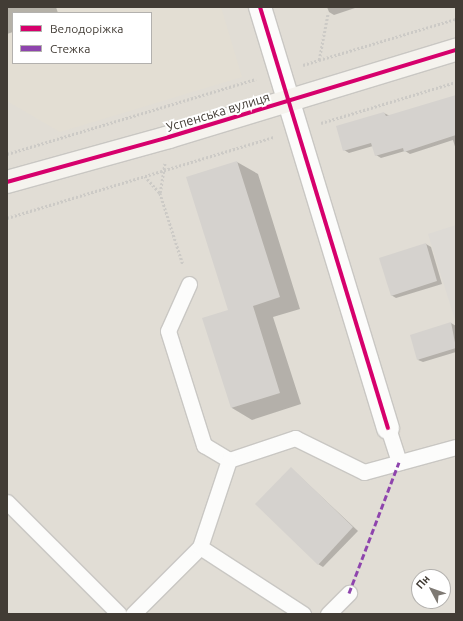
<!DOCTYPE html>
<html>
<head>
<meta charset="utf-8">
<style>
  body { margin:0 }
  #map { position:relative; width:463px; height:621px; overflow:hidden; background:#edebe7; font-family:Ubuntu,sans-serif }
  div>[style] { position:absolute }
  .residential>* { inset:0; background:#e1ddd5 }
  .industrial>* { inset:0; background:#dddad5 }
  .education>* { inset:0; background:#e3ded3 }
  .shadow>* { inset:0; background:#0003 }
  .building>* { inset:0; background:#d5d2ce }
  .path>* { height:2.5px; margin-top:-1.25px; transform-origin:0; background:repeating-linear-gradient(90deg,#cccac6 0 2px,transparent 0 4px) }
  .roads { filter:drop-shadow(1px 0 #c9c7c3) drop-shadow(-1px 0 #c9c7c3) drop-shadow(0 1px #c9c7c3) drop-shadow(0 -1px #c9c7c3) }
  .lane>* { height:15px; margin:-7.5px; padding:0 7.5px; transform-origin:7.5px; border-radius:7.5px; background:#fcfcfb }
  .street>* { height:22px; margin:-11px; padding:0 11px; transform-origin:11px; border-radius:11px; background:#fcfcfb }
  .secondary>* { height:22px; margin:-11px; padding:0 11px; transform-origin:11px; border-radius:11px; background:#f5f3ee }
  .quiet>* { height:3px; margin-top:-1.5px; transform-origin:0; background:repeating-linear-gradient(90deg,#8e44ad 0 6px,transparent 0 9px) }
  .cycleway>* { height:4px; margin:-2px; padding:0 2px; transform-origin:2px; border-radius:2px; background:#d6006c }
  span { translate:-50% -50%; white-space:nowrap; text-align:center; line-height:1.15; -webkit-text-stroke:4px #fff; paint-order:stroke }
  .street-label { font-size:13px; color:#423c35 }
  .frame { position:absolute; inset:0; border:8px solid #423c35; pointer-events:none }
  .legend { position:absolute; left:12px; top:12px; width:140px; height:52px; box-sizing:border-box; background:#fff; border:1px solid #b3b1ae; margin:0; padding:5px 7px; list-style:none; font-size:12px; color:#423c35 }
  .legend li { display:flex; align-items:center; gap:8px; height:20px }
  .legend b { width:20px; border:1px solid #b3b1ae }
  .north { position:absolute; left:411px; top:569px; width:40px; height:40px; box-sizing:border-box; background:#fff; border:1px solid #b3b1ae; border-radius:50%; rotate:311deg; font-size:11px; font-weight:700; line-height:16px; text-align:center; color:#423c35 }
  .north::after { content:''; display:block; margin:auto; width:14px; height:18px; background:#7e7973; clip-path:polygon(50% 0,100% 100%,50% 72%,0 100%) }
</style>
</head>
<body>
<div id="map">
  <div class="residential">
    <div style="clip-path:polygon(evenodd,7px 7px,456px 7px,456px 614px,7px 614px,7px 7px,13px 13px,151px 13px,151px 63px,13px 63px,13px 13px,7px 7px,419px 577px,443px 577px,443px 601px,419px 601px,419px 577px)"></div>
  </div>
  <div class="industrial">
    <div style="clip-path:polygon(456px 225px,456px 323px,428px 234px)"></div>
  </div>
  <div class="education">
    <div style="clip-path:polygon(evenodd,7px 7px,221px 7px,242px 77px,60px 132px,7px 101px,7px 7px,13px 13px,151px 13px,151px 63px,13px 63px,13px 13px)"></div>
  </div>
  <div class="shadow">
    <div style="clip-path:polygon(7px 7px,56px 7px,58px 13px,13px 13px,13px 32px,7px 34px)"></div>
    <div style="clip-path:polygon(327px 7px,358px 7px,334px 15px,329px 12px)"></div>
    <div style="clip-path:polygon(456px 96px,456px 150px,453px 140px,410px 154px,405px 151px,381px 158px,376px 155px,373px 146px,349px 153px,344px 150px,384px 113px,390px 116px)"></div>
    <div style="clip-path:polygon(237px 162px,258px 174px,300px 309px,273px 317px,301px 404px,252px 420px,232px 408px,229px 311px)"></div>
    <div style="clip-path:polygon(426px 244px,431px 247px,442px 284px,396px 298px,391px 295px)"></div>
    <div style="clip-path:polygon(451px 323px,456px 326px,456px 352px,423px 362px,418px 360px)"></div>
    <div style="clip-path:polygon(291px 468px,358px 531px,323px 567px,318px 564px)"></div>
  </div>
  <div class="building">
    <div style="clip-path:polygon(456px 95px,456px 135px,404px 152px,403px 148px,375px 156px,371px 143px,343px 151px,336px 126px,384px 112px,386px 116px)"></div>
    <div style="clip-path:polygon(237px 161px,280px 297px,253px 306px,280px 393px,231px 408px,202px 318px,228px 310px,186px 177px)"></div>
    <div style="clip-path:polygon(426px 243px,437px 281px,391px 296px,379px 258px)"></div>
    <div style="clip-path:polygon(451px 322px,456px 348px,417px 360px,410px 335px)"></div>
    <div style="clip-path:polygon(291px 467px,353px 527px,318px 565px,255px 504px)"></div>
  </div>
  <div class="path">
    <div style="left:319px;top:60px;width:143px;rotate:-16.7deg"></div>
    <div style="left:303px;top:65px;width:17px;rotate:-17deg"></div>
    <div style="left:319px;top:60px;width:48px;rotate:-79.2deg"></div>
    <div style="left:321px;top:123px;width:141px;rotate:-16.9deg"></div>
    <div style="left:7px;top:154px;width:260px;rotate:-16.8deg"></div>
    <div style="left:145px;top:176px;width:23px;rotate:49deg"></div>
    <div style="left:160px;top:193px;width:75px;rotate:72.1deg"></div>
    <div style="left:160px;top:193px;width:30px;rotate:-81deg"></div>
    <div style="left:7px;top:218px;width:279px;rotate:-16.9deg"></div>
  </div>
  <div class="roads">
    <div class="lane">
      <div style="left:189px;top:284px;width:51px;rotate:114.1deg"></div>
      <div style="left:168px;top:331px;width:120px;rotate:72.5deg"></div>
      <div style="left:204px;top:445px;width:29px;rotate:31deg"></div>
      <div style="left:229px;top:460px;width:70px;rotate:-18.4deg"></div>
      <div style="left:295px;top:438px;width:77px;rotate:26.2deg"></div>
      <div style="left:364px;top:472px;width:95px;rotate:-15.2deg"></div>
      <div style="left:388px;top:428px;width:36px;rotate:72deg"></div>
      <div style="left:7px;top:502px;width:158px;rotate:45deg"></div>
      <div style="left:200px;top:547px;width:123px;rotate:33deg"></div>
      <div style="left:133px;top:614px;width:95px;rotate:-45deg"></div>
      <div style="left:200px;top:547px;width:92px;rotate:-71.6deg"></div>
      <div style="left:328px;top:614px;width:30px;rotate:-45deg"></div>
    </div>
    <div class="street">
      <div style="left:260px;top:7px;width:440px;rotate:73.1deg"></div>
    </div>
    <div class="secondary">
      <div style="left:7px;top:182px;width:168px;rotate:-15.5deg"></div>
      <div style="left:169px;top:137px;width:300px;rotate:-16.9deg"></div>
    </div>
  </div>
  <div class="quiet">
    <div style="left:349px;top:593px;width:140px;rotate:-69.1deg"></div>
  </div>
  <div class="cycleway">
    <div style="left:260px;top:7px;width:440px;rotate:73.1deg"></div>
    <div style="left:7px;top:182px;width:168px;rotate:-15.5deg"></div>
    <div style="left:169px;top:137px;width:300px;rotate:-16.9deg"></div>
  </div>
  <div class="street-label">
    <span style="left:218px;top:112px;rotate:-17deg">Успенська вулиця</span>
  </div>
  <div class="frame"></div>
  <ul class="legend">
  <li><b style="height:5px;background:#d6006c"></b>Велодоріжка</li>
  <li><b style="height:5px;background:#8e44ad"></b>Стежка</li>
  </ul>
  <div class="north">Пн</div>
</div>
</body>
</html>
